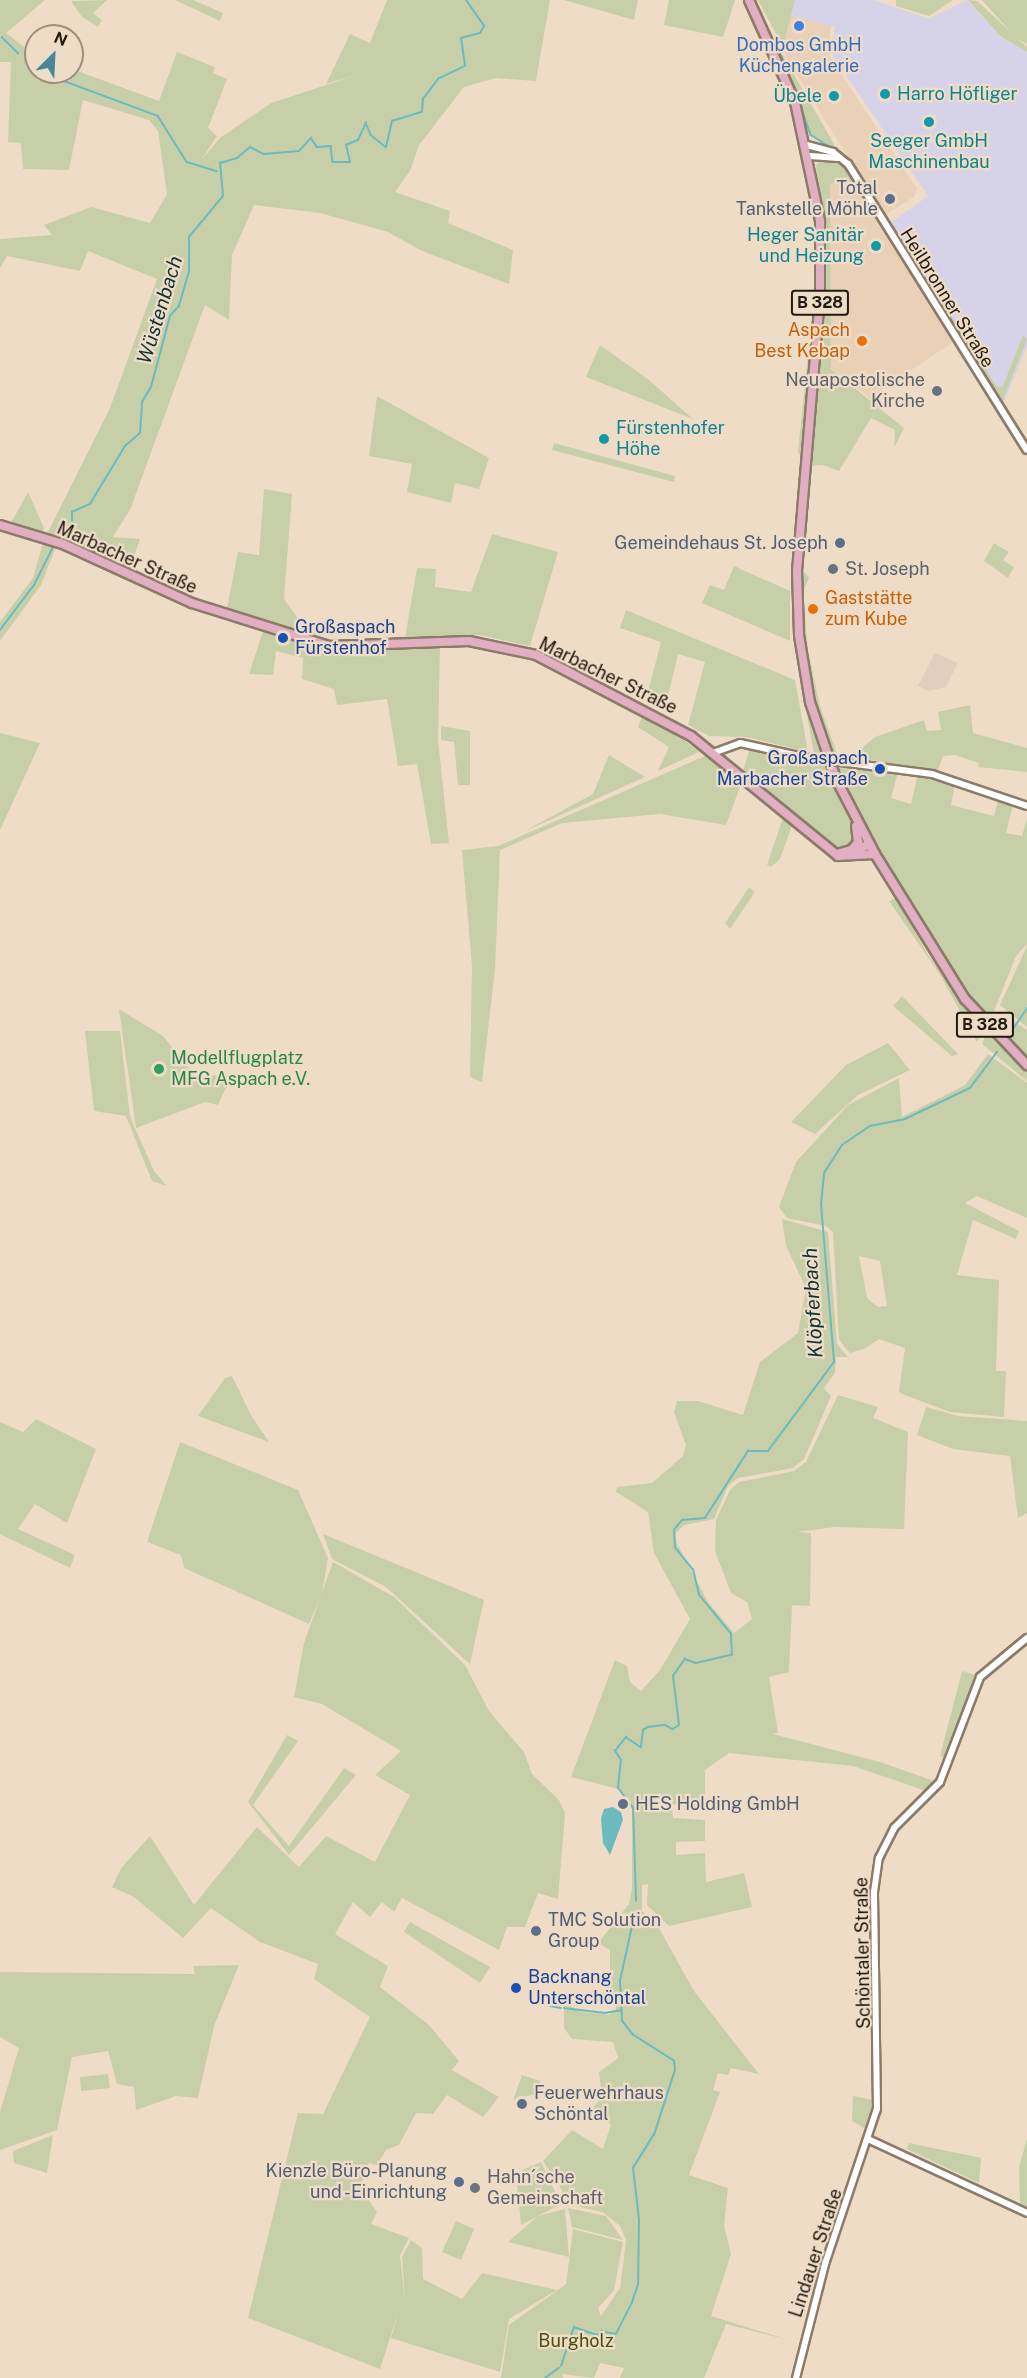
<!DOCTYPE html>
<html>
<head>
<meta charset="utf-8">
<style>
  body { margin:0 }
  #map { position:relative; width:1027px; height:2378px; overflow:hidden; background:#efdcc7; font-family:"Public Sans",sans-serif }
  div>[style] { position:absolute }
  .built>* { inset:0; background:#e8d1b6 }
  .industrial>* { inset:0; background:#d6d3e8 }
  .education>* { inset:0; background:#e1cebe }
  .green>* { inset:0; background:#c7cfa8 }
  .water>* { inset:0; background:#6bbbbe }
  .stream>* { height:1.5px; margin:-0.75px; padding:0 0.75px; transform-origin:0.75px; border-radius:0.75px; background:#6bbbbe }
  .roads { filter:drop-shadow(2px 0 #8b7b68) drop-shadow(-2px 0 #8b7b68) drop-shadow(0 2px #8b7b68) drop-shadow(0 -2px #8b7b68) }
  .minor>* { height:6px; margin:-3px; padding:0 3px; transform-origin:3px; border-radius:3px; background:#fff }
  .major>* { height:8px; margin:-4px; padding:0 4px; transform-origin:4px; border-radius:4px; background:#e1afc1 }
  .bridges { filter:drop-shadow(2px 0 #8b7b68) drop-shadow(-2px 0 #8b7b68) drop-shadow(0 2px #8b7b68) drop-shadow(0 -2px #8b7b68) }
  .minor-bridge>* { height:6px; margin:-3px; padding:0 3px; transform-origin:3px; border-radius:3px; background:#fff }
  .dots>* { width:16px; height:16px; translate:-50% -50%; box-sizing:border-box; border:3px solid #efdcc7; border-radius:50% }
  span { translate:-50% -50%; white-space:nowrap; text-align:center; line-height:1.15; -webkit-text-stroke:4.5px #efdcc7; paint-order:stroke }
  .shield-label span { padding:2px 4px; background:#efdcc7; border:2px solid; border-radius:4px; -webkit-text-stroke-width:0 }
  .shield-label { font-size:16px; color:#211a13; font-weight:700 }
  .shop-label { font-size:18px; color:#366cbe }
  .culture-label { font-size:18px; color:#0d838f }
  .left { translate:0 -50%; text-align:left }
  .right { translate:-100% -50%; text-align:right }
  .service-label { font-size:18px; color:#4e5e75 }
  .street-label { font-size:18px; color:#211a13 }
  .food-label { font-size:18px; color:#c56008 }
  .worship-label { font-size:18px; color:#5b616d }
  .transit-label { font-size:18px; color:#164399 }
  .leisure-label { font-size:18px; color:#27864d }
  .park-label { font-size:18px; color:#48500d }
  .water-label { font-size:20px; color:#0d3536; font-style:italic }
  .north { position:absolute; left:24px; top:24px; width:60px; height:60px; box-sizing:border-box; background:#efdcc7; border:2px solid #9d8e7f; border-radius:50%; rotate:24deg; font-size:16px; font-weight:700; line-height:24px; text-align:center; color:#211a13 }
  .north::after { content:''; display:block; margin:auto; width:21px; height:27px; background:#468899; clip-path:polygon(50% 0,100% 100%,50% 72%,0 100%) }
</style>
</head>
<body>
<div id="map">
  <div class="built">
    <div style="clip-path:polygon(791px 15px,831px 25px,828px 54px,917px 189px,914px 197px,879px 219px,953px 342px,870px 398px,831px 368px,828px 183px,855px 168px,787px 59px,783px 47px)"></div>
  </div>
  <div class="industrial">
    <div style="clip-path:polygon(795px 0,874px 0,929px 19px,967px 0,1000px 36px,1027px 52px,1027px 347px,1002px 406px,889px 224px,928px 196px,831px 53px,835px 27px,791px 15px)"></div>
  </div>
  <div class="education">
    <div style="clip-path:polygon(935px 653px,958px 663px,946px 687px,928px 691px,918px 686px)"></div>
  </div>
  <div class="green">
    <div style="clip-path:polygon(0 0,45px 0,6px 33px,36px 56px,36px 72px,72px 69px,159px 101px,177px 52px,215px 67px,213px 73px,227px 79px,208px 128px,217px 136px,202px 159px,220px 138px,271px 103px,357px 75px,326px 84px,350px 34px,370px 43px,387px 0,550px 0,536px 81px,496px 78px,464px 87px,419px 145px,410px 171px,395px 192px,450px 211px,448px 223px,513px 250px,509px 284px,422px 251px,388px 232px,320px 213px,254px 205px,232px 255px,229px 320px,205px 305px,130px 510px,113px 537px,140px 539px,129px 572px,47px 534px,110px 408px,157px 279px,88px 251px,80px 271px,7px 256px,0 268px,0 239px,52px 235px,44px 225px,91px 207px,150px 223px,167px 194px,158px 131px,149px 120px,83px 100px,69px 170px,23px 169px,21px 143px,8px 142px,11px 62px,0 62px)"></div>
    <div style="clip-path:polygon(107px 0,93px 13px,102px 20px,98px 27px,82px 17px,71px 1px)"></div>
    <div style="clip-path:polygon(175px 0,193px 0,223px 13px,220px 21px)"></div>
    <div style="clip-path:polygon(564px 0,638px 0,634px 20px)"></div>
    <div style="clip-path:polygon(669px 0,735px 0,723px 37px,664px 25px)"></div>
    <div style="clip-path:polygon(751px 0,834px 144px,834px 150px,809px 134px,783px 61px)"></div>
    <div style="clip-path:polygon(758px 0,795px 0,783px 47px)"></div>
    <div style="clip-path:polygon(896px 0,953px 0,929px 16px,896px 6px)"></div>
    <div style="clip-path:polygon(968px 0,977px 1px,1027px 47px,1027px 52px,1000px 36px)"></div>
    <div style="clip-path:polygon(982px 0,1027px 0,1027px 44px,1016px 38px)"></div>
    <div style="clip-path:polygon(803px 154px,817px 220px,819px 272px,801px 457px,798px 452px,816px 277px,815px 220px)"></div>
    <div style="clip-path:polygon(825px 156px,842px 162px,862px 193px,858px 197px,847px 178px,830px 184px,831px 369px,904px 428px,894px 448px,895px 430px,871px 418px,839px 471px,823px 465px,808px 466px,824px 271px,816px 165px)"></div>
    <div style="clip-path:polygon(938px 295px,997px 387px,1003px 386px,1023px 335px,1027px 339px,1002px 403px,935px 298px)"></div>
    <div style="clip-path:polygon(600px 345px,649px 380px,693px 419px,586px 377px)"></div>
    <div style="clip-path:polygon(377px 396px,489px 458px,479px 489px,455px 483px,451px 503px,407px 492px,412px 464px,369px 456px)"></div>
    <div style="clip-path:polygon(554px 443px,675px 476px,674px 482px,552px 450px)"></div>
    <div style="clip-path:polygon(800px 459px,797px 534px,805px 692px,823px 755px,814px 753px,793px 639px)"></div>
    <div style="clip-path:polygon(264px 489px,292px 494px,284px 599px,311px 637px,227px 608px,238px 552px,259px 555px)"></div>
    <div style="clip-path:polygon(28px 492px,44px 528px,42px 532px,11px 523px)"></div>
    <div style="clip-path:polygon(492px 534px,558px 552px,530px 646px,479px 635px,405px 638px,417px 568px,436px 569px,435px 587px,471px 592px)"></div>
    <div style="clip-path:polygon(44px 540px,57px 544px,41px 585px,0 641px,0 622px,33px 578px)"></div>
    <div style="clip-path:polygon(994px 543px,1009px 552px,1003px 560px,1014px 567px,1008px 578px,984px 561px)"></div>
    <div style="clip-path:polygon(734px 566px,790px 591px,790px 641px,702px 603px,710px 585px,724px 590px)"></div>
    <div style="clip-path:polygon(801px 568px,809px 578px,803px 591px,808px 651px,820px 706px,838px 757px,829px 756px,811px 694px,801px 623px)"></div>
    <div style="clip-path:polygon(626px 610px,795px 680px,808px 752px,747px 737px,709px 736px,688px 725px,705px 662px,678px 654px,667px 700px,648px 692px,661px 642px,620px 628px)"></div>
    <div style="clip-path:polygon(263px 631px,343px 650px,440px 646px,438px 740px,449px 843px,431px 844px,417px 764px,398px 766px,387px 699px,337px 705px,334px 689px,302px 679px,303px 658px,276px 651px,273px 675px,249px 674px)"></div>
    <div style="clip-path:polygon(970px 705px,973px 733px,1027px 748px,1027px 772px,978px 767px,979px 763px,955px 755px,943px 756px,937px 773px,863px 758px,863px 747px,875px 737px,924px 720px,927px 731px,941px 730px,938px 712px)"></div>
    <div style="clip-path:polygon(643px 714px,672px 731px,699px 752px,658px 771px,669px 747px,638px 727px)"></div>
    <div style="clip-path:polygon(441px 726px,470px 731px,470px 785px,458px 785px,454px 742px,441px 740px)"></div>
    <div style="clip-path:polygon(0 733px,40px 743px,0 830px)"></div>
    <div style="clip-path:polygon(750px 748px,828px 766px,856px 836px,854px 847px,838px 852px,830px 847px,797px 818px,797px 813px,788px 812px,742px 774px)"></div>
    <div style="clip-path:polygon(609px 755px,645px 777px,523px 832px,593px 794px)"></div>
    <div style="clip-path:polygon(705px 756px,741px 784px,726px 825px,660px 814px,562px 823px,500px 850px,495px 969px,482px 1082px,474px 1079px,470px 1076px,472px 966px,462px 850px,498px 846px)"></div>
    <div style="clip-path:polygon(834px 767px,898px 772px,891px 798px,911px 804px,918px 773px,955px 783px,951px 805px,994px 816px,998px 800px,1013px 805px,1006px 833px,1022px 836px,1027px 819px,1027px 944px,1016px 956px,990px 1021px,1001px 1013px,1027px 1030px,1027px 1062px,976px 1011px,864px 830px)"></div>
    <div style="clip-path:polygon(784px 815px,793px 823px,780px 859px,771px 867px,767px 865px)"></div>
    <div style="clip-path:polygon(749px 887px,755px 892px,730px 929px,725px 923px)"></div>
    <div style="clip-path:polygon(896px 898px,928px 955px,985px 1029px,977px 1042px,939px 973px,889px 901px)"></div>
    <div style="clip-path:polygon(1027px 946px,1027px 1027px,1000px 1005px)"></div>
    <div style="clip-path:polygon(902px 996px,958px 1054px,952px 1056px,893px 1006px)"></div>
    <div style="clip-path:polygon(119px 1009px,163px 1036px,199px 1081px,215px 1075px,229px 1081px,218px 1105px,205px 1102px,136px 1128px)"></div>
    <div style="clip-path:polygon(85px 1031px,120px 1031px,130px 1117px,154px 1171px,167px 1186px,152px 1181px,126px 1116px,94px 1111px)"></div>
    <div style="clip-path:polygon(987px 1031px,1027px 1069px,1027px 1081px,982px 1044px)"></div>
    <div style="clip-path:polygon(888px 1043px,910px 1070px,858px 1095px,815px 1134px,791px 1122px,846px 1065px)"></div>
    <div style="clip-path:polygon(evenodd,988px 1054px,1027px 1083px,1027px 1218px,977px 1196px,965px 1203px,1019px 1231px,1016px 1239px,973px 1220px,957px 1275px,999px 1280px,996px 1371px,1006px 1371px,1004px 1417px,950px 1412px,902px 1394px,899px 1391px,905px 1348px,879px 1339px,864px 1349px,850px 1353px,846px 1349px,839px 1339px,833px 1232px,826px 1226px,787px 1218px,779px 1207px,796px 1162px,848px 1105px,899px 1078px,902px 1117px,965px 1085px,988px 1054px,859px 1256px,880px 1261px,887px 1306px,878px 1307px,867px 1298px,859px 1256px)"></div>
    <div style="clip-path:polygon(782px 1219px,828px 1232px,837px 1344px,848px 1357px,836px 1357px,835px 1373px,824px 1388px,831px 1396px,804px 1459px,793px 1468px,738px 1478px,728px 1486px,714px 1519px,684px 1525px,675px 1534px,677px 1544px,708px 1602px,734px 1633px,752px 1619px,747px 1602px,731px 1593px,715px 1551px,716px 1520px,730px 1490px,739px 1482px,794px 1471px,806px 1462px,838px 1395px,878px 1407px,873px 1418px,908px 1432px,904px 1529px,835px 1527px,797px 1532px,811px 1533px,810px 1606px,792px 1605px,789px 1672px,769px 1677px,778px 1733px,773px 1734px,880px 1762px,937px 1782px,929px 1792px,853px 1766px,729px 1753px,705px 1770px,705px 1809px,671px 1804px,673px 1818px,705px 1820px,705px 1841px,676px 1842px,676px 1855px,705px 1853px,706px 1882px,744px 1873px,752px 1907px,669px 1926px,647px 1905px,648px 1884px,642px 1885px,642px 1911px,655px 1921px,694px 1991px,759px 2074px,731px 2068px,728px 2075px,718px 2073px,713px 2090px,720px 2092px,689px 2175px,728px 2188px,724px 2226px,731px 2254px,711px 2316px,785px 2339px,726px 2324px,704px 2378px,620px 2378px,624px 2368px,600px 2363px,594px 2378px,562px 2374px,563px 2378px,501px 2378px,509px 2325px,566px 2284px,573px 2229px,623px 2242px,614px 2290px,598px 2308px,601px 2316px,620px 2288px,626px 2240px,620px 2226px,603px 2212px,566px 2204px,569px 2201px,543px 2161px,572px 2130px,603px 2149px,611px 2124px,590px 2111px,602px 2097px,599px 2072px,618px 2058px,613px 2042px,572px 2039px,564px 2028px,564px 2002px,581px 2012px,609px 2015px,616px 2009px,615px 2000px,601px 1998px,610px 1972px,610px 1950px,598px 1943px,629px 1904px,632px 1888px,632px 1809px,618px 1789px,571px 1777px,615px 1660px,627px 1666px,630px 1682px,641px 1691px,660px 1670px,690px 1619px,654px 1553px,648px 1512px,616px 1492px,617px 1487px,652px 1483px,683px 1456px,686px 1445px,674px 1412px,677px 1401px,698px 1401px,743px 1415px,760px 1362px,798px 1333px,806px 1288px,786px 1246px)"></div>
    <div style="clip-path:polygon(232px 1376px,251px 1415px,269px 1442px,198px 1416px,225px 1378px)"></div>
    <div style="clip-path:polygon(926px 1407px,958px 1416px,1027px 1421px,1027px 1513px,1018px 1518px,1010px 1456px,953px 1449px,917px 1435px)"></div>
    <div style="clip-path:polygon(36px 1419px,96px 1449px,67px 1523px,35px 1504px,18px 1529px,75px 1555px,70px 1568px,0 1534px,0 1422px,23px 1432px)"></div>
    <div style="clip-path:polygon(180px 1442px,298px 1490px,328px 1558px,322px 1593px,309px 1624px,184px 1568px,181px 1555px,147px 1542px)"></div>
    <div style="clip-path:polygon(323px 1534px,484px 1600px,470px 1664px,386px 1587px,332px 1559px)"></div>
    <div style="clip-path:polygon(333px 1562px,394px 1597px,465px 1665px,489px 1711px,524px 1752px,532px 1774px,559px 1800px,565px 1813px,558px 1899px,538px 1893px,525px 1927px,507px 1927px,499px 1950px,402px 1898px,394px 1912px,382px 1902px,370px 1917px,353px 1902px,335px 1934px,388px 1966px,380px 1987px,429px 2025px,459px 2061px,452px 2070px,499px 2097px,483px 2117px,447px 2095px,433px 2114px,416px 2113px,399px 2145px,386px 2150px,377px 2165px,369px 2163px,360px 2187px,377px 2212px,371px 2224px,409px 2238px,400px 2256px,405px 2299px,402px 2257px,411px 2240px,422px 2248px,423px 2279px,462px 2299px,482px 2273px,557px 2290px,509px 2319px,500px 2372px,391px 2338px,398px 2313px,380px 2369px,248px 2318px,298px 2113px,323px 2114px,370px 2017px,314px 1979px,318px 1964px,260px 1942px,211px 1908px,183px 1938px,134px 1897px,112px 1887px,122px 1867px,150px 1836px,194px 1905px,257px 1827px,299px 1867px,326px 1836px,375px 1862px,410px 1795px,375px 1775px,401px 1751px,322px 1704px,294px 1697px,304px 1643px)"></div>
    <div style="clip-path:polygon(962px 1671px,978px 1676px,946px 1759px,940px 1756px)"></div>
    <div style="clip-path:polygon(287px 1735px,298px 1741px,253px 1805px,289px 1846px,344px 1768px,356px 1775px,289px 1855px,248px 1802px)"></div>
    <div style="clip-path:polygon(410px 1922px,490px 1967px,480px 1983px,404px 1932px)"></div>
    <div style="clip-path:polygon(239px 1965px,214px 2026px,198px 2098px,176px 2096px,136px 2110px,134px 2087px,117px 2084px,108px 2051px,72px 2057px,57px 2130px,0 2150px,0 2112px,19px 2048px,0 2037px,0 1972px,195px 1974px,193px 1966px)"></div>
    <div style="clip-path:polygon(108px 2074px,110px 2088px,81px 2091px,80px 2077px)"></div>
    <div style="clip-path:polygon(522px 2075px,540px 2081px,542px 2092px,513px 2100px)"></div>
    <div style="clip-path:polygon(853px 2096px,874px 2100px,868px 2130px,852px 2121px)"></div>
    <div style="clip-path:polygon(53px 2135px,47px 2173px,14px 2163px,13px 2151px)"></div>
    <div style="clip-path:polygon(1027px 2139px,1027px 2206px,1020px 2204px,1019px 2167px)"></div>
    <div style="clip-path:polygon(909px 2143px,981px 2158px,979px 2183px,907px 2149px)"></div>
    <div style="clip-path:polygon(541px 2162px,561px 2204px,521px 2225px,516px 2173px)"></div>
    <div style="clip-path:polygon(568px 2208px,606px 2216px,623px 2240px,572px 2227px)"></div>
    <div style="clip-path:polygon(565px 2209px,569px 2257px,508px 2242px,538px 2216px)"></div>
    <div style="clip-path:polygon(456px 2221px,474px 2229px,461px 2260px,442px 2252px)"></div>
  </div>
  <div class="water">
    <div style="clip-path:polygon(613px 1807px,621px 1812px,623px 1820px,610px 1855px,603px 1843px,601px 1818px,604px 1809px)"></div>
  </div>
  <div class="stream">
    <div style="left:753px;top:0;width:73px;rotate:63.1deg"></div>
    <div style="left:786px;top:65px;width:74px;rotate:70.3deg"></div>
    <div style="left:811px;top:135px;width:26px;rotate:32deg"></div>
    <div style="left:2px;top:37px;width:23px;rotate:45deg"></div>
    <div style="left:29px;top:63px;width:9px;rotate:41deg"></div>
    <div style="left:40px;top:72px;width:126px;rotate:20.4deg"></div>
    <div style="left:158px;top:116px;width:54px;rotate:57.8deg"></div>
    <div style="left:187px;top:162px;width:31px;rotate:17deg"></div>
    <div style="left:841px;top:154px;width:8px;rotate:40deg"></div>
    <div style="left:57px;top:538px;width:21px;rotate:-43deg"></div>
    <div style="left:72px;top:524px;width:12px;rotate:-90deg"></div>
    <div style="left:72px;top:512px;width:20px;rotate:-24deg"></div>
    <div style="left:90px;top:504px;width:68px;rotate:-58.9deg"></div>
    <div style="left:125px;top:446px;width:20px;rotate:-41deg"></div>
    <div style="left:140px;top:433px;width:31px;rotate:-86deg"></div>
    <div style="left:142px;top:402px;width:17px;rotate:-59deg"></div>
    <div style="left:151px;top:387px;width:73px;rotate:-75deg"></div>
    <div style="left:170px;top:316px;width:13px;rotate:-48deg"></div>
    <div style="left:179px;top:306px;width:35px;rotate:-74deg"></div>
    <div style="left:189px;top:272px;width:35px;rotate:-90deg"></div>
    <div style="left:189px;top:237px;width:53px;rotate:-50.3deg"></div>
    <div style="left:223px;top:196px;width:33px;rotate:-95deg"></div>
    <div style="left:220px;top:163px;width:18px;rotate:-16deg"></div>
    <div style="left:237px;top:158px;width:17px;rotate:-40deg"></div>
    <div style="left:250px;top:147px;width:16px;rotate:27deg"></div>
    <div style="left:264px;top:154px;width:35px;rotate:-5deg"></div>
    <div style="left:299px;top:151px;width:18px;rotate:-47deg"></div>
    <div style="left:311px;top:138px;width:11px;rotate:56deg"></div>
    <div style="left:317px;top:147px;width:14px;rotate:-4deg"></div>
    <div style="left:331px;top:146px;width:16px;rotate:83deg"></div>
    <div style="left:333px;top:162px;width:17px"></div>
    <div style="left:350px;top:162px;width:17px;rotate:-103deg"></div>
    <div style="left:346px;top:145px;width:13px;rotate:-23deg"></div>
    <div style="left:358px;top:140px;width:19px;rotate:-65deg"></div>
    <div style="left:366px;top:123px;width:13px;rotate:67deg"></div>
    <div style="left:371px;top:135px;width:19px;rotate:39deg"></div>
    <div style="left:386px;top:147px;width:27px;rotate:-77deg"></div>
    <div style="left:392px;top:121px;width:31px;rotate:-17deg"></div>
    <div style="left:422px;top:112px;width:13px;rotate:-86deg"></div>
    <div style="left:423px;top:99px;width:25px;rotate:-53deg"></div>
    <div style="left:438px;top:79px;width:30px;rotate:-26deg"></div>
    <div style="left:465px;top:66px;width:28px;rotate:-98deg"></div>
    <div style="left:461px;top:38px;width:20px;rotate:-15deg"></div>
    <div style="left:480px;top:33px;width:8px;rotate:-60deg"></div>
    <div style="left:484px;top:26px;width:32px;rotate:-125deg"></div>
    <div style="left:0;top:630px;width:56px;rotate:-52.9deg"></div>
    <div style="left:34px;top:585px;width:45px;rotate:-63.4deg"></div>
    <div style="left:1009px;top:1035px;width:32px;rotate:-56deg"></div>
    <div style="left:636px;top:1901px;width:93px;rotate:-91.8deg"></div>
    <div style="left:633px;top:1808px;width:25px;rotate:-127deg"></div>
    <div style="left:618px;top:1788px;width:28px;rotate:-84deg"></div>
    <div style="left:621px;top:1760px;width:11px;rotate:-124deg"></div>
    <div style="left:615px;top:1751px;width:18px;rotate:-52deg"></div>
    <div style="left:626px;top:1737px;width:18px;rotate:34deg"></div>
    <div style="left:641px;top:1747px;width:17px;rotate:-83deg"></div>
    <div style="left:643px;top:1730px;width:6px;rotate:-31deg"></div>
    <div style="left:648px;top:1727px;width:17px;rotate:-7deg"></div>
    <div style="left:665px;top:1725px;width:9px;rotate:27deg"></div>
    <div style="left:673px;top:1729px;width:7px;rotate:-34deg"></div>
    <div style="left:679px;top:1725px;width:49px;rotate:-97deg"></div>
    <div style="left:673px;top:1676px;width:21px;rotate:-55deg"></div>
    <div style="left:685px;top:1659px;width:12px;rotate:20deg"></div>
    <div style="left:696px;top:1663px;width:37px;rotate:-13deg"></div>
    <div style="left:732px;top:1655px;width:21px;rotate:-93deg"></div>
    <div style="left:731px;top:1634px;width:50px;rotate:-129.4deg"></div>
    <div style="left:699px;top:1595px;width:26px;rotate:-103deg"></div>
    <div style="left:693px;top:1570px;width:28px;rotate:-129deg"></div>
    <div style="left:675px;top:1548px;width:18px;rotate:-93deg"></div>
    <div style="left:674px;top:1530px;width:13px;rotate:-51deg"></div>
    <div style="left:682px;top:1520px;width:23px;rotate:-5deg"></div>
    <div style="left:705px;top:1518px;width:80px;rotate:-57.3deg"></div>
    <div style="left:748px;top:1451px;width:20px"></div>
    <div style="left:768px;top:1451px;width:111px;rotate:-53.4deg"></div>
    <div style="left:834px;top:1362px;width:159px;rotate:-94.7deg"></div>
    <div style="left:821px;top:1204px;width:31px;rotate:-84deg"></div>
    <div style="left:824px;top:1173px;width:33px;rotate:-57deg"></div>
    <div style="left:842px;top:1145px;width:34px;rotate:-34deg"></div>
    <div style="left:870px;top:1126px;width:36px;rotate:-11deg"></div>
    <div style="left:905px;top:1119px;width:72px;rotate:-25.5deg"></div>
    <div style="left:970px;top:1088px;width:45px;rotate:-53.1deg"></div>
    <div style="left:550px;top:2006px;width:11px;rotate:10deg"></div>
    <div style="left:564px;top:2008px;width:41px;rotate:7deg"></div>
    <div style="left:605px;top:2013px;width:17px;rotate:-10deg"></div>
    <div style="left:561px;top:2366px;width:41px;rotate:-71.6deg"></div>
    <div style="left:574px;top:2327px;width:24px;rotate:19deg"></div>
    <div style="left:597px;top:2335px;width:6px;rotate:-45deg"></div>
    <div style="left:601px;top:2331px;width:15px;rotate:11deg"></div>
    <div style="left:616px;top:2334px;width:36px;rotate:-63deg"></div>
    <div style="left:632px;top:2302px;width:18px;rotate:-71deg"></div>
    <div style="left:638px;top:2285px;width:65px;rotate:-89.1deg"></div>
    <div style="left:639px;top:2220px;width:52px;rotate:-96.6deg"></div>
    <div style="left:633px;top:2168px;width:39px;rotate:-58deg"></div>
    <div style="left:654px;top:2135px;width:68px;rotate:-72.1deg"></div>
    <div style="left:675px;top:2070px;width:9px;rotate:-96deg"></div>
    <div style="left:674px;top:2061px;width:49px;rotate:-147.6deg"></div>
    <div style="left:633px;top:2035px;width:18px;rotate:-128deg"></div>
    <div style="left:622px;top:2021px;width:40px;rotate:-92.9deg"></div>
    <div style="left:620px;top:1981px;width:70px;rotate:-77.6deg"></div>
    <div style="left:545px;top:2378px;width:17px;rotate:-36deg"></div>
  </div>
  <div class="roads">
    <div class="minor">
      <div style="left:807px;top:145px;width:27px;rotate:15deg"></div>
      <div style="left:833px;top:152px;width:19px;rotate:39deg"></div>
      <div style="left:848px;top:164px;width:337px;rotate:58deg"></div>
      <div style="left:810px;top:156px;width:28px;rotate:4deg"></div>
      <div style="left:713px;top:753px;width:29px;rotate:-20deg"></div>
      <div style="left:740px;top:743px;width:79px;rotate:12.4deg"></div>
      <div style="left:840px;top:762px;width:93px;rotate:7.4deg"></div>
      <div style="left:932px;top:774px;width:100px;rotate:18.6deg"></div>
      <div style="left:870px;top:2140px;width:173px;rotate:24.9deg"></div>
      <div style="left:796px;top:2378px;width:118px;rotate:-75.7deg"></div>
      <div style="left:825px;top:2264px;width:163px;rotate:-71.5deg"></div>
      <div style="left:877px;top:2109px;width:217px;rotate:-90.8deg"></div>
      <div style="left:874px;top:1892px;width:34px;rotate:-82deg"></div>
      <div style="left:879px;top:1858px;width:34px;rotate:-63deg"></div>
      <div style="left:894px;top:1828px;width:65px;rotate:-45deg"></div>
      <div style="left:940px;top:1782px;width:112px;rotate:-69.1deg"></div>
      <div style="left:980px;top:1677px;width:61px;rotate:-39.7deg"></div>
    </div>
    <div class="major">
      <div style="left:749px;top:0;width:112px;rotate:65.7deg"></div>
      <div style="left:795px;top:102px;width:122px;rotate:78.1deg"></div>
      <div style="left:820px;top:221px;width:76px;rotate:90deg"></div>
      <div style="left:820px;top:297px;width:275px;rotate:94.8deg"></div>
      <div style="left:797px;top:571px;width:64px;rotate:88.2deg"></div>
      <div style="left:799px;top:635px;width:68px;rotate:80.7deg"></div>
      <div style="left:810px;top:702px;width:81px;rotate:71.3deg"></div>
      <div style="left:836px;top:779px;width:85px;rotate:62.5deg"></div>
      <div style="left:875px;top:854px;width:171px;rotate:58.2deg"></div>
      <div style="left:965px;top:999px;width:91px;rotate:46.8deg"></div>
      <div style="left:0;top:525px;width:66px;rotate:16.8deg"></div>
      <div style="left:63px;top:544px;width:142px;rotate:24.6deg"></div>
      <div style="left:192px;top:603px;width:144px;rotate:17.4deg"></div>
      <div style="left:329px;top:646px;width:140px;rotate:-2deg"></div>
      <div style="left:469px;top:641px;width:68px;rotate:11.8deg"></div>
      <div style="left:536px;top:655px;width:175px;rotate:27.6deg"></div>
      <div style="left:691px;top:736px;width:190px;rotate:39.2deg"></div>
      <div style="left:838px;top:856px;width:37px;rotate:-3deg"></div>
      <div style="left:850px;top:852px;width:13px;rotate:-51deg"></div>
      <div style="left:858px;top:842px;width:16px;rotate:-97deg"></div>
      <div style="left:840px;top:853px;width:31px;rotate:-15deg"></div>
    </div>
  </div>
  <div class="bridges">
    <div class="minor-bridge">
      <div style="left:817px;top:760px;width:23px;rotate:5deg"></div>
    </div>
  </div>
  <div class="dots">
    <div style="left:799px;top:26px;background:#3f7fe0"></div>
    <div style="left:885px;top:94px;background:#0f9aa8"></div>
    <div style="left:834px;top:96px;background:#0f9aa8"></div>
    <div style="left:929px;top:122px;background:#0f9aa8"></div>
    <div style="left:890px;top:199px;background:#5c6f8a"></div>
    <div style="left:876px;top:246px;background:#0f9aa8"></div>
    <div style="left:862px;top:341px;background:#e8710a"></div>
    <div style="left:937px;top:391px;background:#6b7280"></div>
    <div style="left:604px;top:439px;background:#0f9aa8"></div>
    <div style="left:840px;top:543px;background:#5c6f8a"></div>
    <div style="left:833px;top:569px;background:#6b7280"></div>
    <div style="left:813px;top:609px;background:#e8710a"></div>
    <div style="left:283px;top:638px;background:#1a4fb4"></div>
    <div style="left:880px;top:769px;background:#1a4fb4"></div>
    <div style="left:159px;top:1069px;background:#2e9e5b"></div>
    <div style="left:623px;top:1804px;background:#5c6f8a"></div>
    <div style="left:536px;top:1931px;background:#5c6f8a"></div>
    <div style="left:516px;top:1988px;background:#1a4fb4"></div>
    <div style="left:522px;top:2104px;background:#5c6f8a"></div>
    <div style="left:459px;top:2182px;background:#5c6f8a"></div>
    <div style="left:475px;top:2188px;background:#6b7280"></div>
  </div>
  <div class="shield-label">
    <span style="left:820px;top:303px">B 328</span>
    <span style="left:985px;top:1025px">B 328</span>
  </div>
  <div class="shop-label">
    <span style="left:799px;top:56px">Dombos GmbH<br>Küchengalerie</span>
  </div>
  <div class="culture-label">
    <span class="left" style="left:897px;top:94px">Harro Höfliger</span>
    <span class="right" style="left:822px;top:96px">Übele</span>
    <span style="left:929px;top:152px">Seeger GmbH<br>Maschinenbau</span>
    <span class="right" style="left:864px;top:246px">Heger Sanitär<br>und Heizung</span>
    <span class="left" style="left:616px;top:439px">Fürstenhofer<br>Höhe</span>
  </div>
  <div class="service-label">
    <span class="right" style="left:878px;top:199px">Total<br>Tankstelle Möhle</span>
    <span class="right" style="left:828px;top:543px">Gemeindehaus St. Joseph</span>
    <span class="left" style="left:635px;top:1804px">HES Holding GmbH</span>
    <span class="left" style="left:548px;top:1931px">TMC Solution<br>Group</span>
    <span class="left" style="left:534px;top:2104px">Feuerwehrhaus<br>Schöntal</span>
    <span class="right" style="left:447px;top:2182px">Kienzle Büro-Planung<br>und -Einrichtung</span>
  </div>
  <div class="street-label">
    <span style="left:947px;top:298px;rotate:58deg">Heilbronner Straße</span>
    <span style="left:127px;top:558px;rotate:24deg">Marbacher Straße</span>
    <span style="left:608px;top:676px;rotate:26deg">Marbacher Straße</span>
    <span style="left:863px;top:1953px;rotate:-91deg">Schöntaler Straße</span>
    <span style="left:816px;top:2253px;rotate:-72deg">Lindauer Straße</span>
  </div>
  <div class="food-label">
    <span class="right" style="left:850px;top:341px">Aspach<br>Best Kebap</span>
    <span class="left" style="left:825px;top:609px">Gaststätte<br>zum Kube</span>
  </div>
  <div class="worship-label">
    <span class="right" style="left:925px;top:391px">Neuapostolische<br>Kirche</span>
    <span class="left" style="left:845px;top:569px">St. Joseph</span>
    <span class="left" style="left:487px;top:2188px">Hahn´sche<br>Gemeinschaft</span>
  </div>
  <div class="transit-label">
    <span class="left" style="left:295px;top:638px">Großaspach<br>Fürstenhof</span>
    <span class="right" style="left:868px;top:769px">Großaspach<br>Marbacher Straße</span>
    <span class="left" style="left:528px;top:1988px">Backnang<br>Unterschöntal</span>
  </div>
  <div class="leisure-label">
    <span class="left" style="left:171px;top:1069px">Modellflugplatz<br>MFG Aspach e.V.</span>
  </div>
  <div class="park-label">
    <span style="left:576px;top:2341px">Burgholz</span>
  </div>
  <div class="water-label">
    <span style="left:160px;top:310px;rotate:-73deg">Wüstenbach</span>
    <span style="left:813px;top:1303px;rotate:-93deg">Klöpferbach</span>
  </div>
  <div class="north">N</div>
</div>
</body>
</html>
